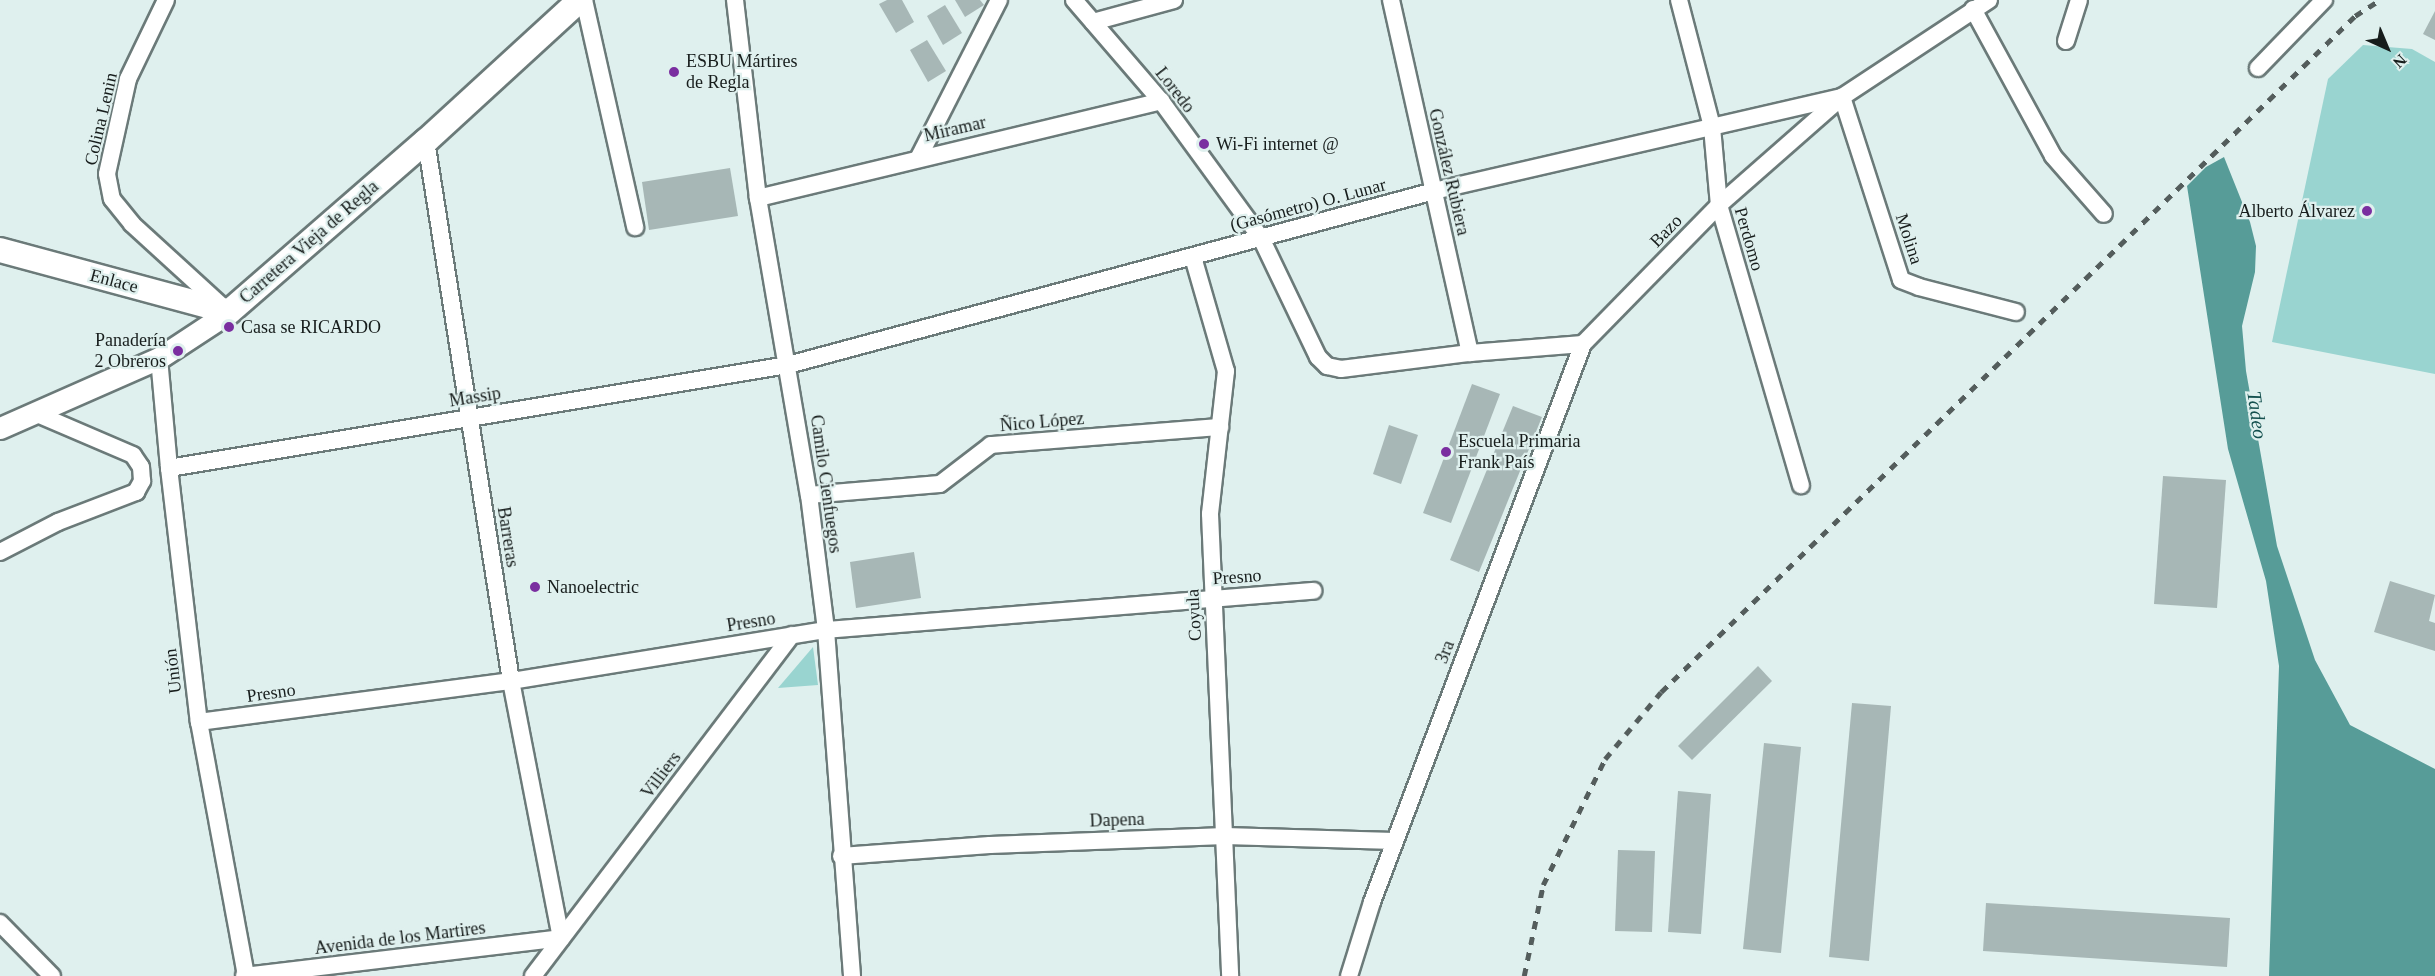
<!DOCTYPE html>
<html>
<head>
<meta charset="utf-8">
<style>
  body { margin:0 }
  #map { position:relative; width:2435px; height:976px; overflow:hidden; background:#dff0ee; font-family:Georgia,serif }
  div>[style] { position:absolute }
  .green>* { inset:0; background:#99d4d0 }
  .water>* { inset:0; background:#579c98 }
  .building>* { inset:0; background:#a7b7b6 }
  .roads { filter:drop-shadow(2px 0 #6b7a79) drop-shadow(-2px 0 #6b7a79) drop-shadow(0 2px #6b7a79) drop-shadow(0 -2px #6b7a79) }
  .minor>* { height:16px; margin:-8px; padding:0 8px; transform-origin:8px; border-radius:8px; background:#fff }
  .tertiary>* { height:21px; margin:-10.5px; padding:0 10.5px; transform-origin:10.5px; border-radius:10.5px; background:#fff }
  .secondary>* { height:24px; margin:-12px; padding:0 12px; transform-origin:12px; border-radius:12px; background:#fff }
  .rail>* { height:4.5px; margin-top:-2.25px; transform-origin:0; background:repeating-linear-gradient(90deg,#545d5c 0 8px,transparent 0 16px) }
  .dots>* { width:16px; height:16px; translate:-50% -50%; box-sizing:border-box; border:3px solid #dff0ee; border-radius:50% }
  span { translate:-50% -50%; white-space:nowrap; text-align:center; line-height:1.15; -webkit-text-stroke:4.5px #dff0ee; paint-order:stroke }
  .poi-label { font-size:18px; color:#171d1c }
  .left { translate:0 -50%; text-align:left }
  .right { translate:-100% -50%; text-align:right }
  .street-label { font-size:18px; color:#171d1c }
  .water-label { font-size:20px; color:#14504e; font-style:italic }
  .north { position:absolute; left:2357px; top:18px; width:60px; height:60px; -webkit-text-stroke:4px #dff0ee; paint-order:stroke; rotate:136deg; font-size:16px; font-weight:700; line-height:24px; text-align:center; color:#171d1c }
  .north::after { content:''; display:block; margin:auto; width:21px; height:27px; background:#171d1c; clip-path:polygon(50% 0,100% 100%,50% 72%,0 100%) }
</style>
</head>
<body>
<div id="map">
  <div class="green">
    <div style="clip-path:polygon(2363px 45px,2412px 49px,2435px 62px,2435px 374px,2272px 342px,2328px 79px)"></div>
    <div style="clip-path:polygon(813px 647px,818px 685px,778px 688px)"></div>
  </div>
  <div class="water">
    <div style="clip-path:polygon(2224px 157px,2250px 222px,2256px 246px,2255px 272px,2242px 326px,2246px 371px,2277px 546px,2315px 660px,2350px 725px,2435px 769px,2435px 976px,2269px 976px,2279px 666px,2266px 581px,2228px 449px,2187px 186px,2206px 167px)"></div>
  </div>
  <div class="building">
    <div style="clip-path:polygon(887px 0,902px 0,914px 22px,896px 33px,879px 4px)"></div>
    <div style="clip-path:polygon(955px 0,980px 0,984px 5px,965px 17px)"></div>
    <div style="clip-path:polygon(945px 5px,962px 33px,943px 45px,927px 16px)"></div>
    <div style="clip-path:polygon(2435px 11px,2435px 40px,2423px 34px)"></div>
    <div style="clip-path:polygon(927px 40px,946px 71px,928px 82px,910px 50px)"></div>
    <div style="clip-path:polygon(730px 168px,738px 216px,649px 230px,642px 182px)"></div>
    <div style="clip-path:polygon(1472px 384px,1500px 394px,1451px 523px,1423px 513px)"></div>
    <div style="clip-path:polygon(1513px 406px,1542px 417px,1479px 572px,1450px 560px)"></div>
    <div style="clip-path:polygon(1389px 425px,1418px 435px,1401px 484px,1373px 474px)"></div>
    <div style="clip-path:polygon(2163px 476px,2226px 480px,2217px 608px,2154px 604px)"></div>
    <div style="clip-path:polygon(914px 552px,921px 598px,856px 608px,850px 562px)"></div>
    <div style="clip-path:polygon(2390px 581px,2435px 595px,2429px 621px,2435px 623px,2435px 651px,2374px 632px)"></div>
    <div style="clip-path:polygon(1758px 666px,1772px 681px,1692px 760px,1678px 746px)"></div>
    <div style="clip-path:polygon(1852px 703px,1891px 706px,1869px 961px,1829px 957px)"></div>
    <div style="clip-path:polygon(1764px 743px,1801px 747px,1781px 953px,1743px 949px)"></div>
    <div style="clip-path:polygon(1678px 791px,1711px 794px,1701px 934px,1668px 932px)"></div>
    <div style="clip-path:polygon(1618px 850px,1655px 851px,1652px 932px,1615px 931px)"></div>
    <div style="clip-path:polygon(1986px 903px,2230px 918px,2227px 967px,1983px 951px)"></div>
  </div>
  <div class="roads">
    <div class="minor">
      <div style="left:166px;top:0;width:88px;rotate:115.7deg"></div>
      <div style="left:128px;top:79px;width:97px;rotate:102.5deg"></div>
      <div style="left:107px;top:174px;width:25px;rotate:79deg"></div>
      <div style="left:112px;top:199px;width:32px;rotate:51deg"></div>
      <div style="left:132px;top:224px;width:126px;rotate:42.4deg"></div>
      <div style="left:584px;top:0;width:233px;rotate:77.3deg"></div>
      <div style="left:735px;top:0;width:199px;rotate:83.4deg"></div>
      <div style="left:758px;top:198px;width:301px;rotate:80.3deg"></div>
      <div style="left:809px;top:495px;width:136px;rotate:82.8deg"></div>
      <div style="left:826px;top:630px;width:347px;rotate:85.7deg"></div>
      <div style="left:1074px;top:0;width:133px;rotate:49.3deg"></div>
      <div style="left:1161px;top:101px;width:170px;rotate:53.9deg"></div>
      <div style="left:1261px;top:238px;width:132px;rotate:64.4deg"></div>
      <div style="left:1318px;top:357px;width:13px;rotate:45deg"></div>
      <div style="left:1327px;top:366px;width:14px;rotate:12deg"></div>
      <div style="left:1341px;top:369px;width:130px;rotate:-7.1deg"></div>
      <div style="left:1470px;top:353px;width:113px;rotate:-4.6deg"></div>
      <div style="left:1583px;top:344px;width:194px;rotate:-45.6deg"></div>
      <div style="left:1719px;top:205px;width:164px;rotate:-41.3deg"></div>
      <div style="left:1842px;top:97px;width:176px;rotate:-33.4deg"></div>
      <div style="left:1391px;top:0;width:362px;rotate:77.4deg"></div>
      <div style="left:1679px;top:0;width:131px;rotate:75.4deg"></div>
      <div style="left:1712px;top:127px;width:78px;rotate:84.9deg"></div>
      <div style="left:1719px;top:205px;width:292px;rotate:73.7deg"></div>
      <div style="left:1973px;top:9px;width:167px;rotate:61.4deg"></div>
      <div style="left:2053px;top:156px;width:77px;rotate:48.7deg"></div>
      <div style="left:1093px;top:22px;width:84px;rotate:-15.2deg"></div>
      <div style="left:2066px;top:41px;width:43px;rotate:-72.4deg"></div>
      <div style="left:2258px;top:68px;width:95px;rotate:-45.9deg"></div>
      <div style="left:426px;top:141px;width:547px;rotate:81.05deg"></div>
      <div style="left:511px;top:681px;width:262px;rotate:79deg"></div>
      <div style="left:919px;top:157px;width:176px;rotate:-63deg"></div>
      <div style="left:758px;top:198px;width:415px;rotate:-13.5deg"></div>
      <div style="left:1193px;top:257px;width:119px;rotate:73.9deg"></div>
      <div style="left:1226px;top:371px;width:144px;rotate:96.4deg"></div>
      <div style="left:1210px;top:514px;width:462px;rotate:87.5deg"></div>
      <div style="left:159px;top:358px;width:110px;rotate:84.8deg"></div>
      <div style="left:169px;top:468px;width:256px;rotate:83.3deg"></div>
      <div style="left:199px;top:722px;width:257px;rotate:79.5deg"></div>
      <div style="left:169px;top:468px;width:628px;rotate:-9.45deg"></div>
      <div style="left:788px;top:365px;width:669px;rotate:-15.07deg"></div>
      <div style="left:1434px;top:191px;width:419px;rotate:-13deg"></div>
      <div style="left:1842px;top:97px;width:192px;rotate:72.1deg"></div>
      <div style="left:1901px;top:280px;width:19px;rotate:21deg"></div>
      <div style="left:1919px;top:287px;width:100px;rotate:14.5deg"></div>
      <div style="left:809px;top:495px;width:131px;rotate:-4.8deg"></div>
      <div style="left:940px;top:484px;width:64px;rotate:-37.4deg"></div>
      <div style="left:991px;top:445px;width:230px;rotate:-4.5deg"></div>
      <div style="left:0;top:552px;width:65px;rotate:-27.3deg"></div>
      <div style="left:58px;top:522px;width:84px;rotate:-21deg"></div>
      <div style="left:136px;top:492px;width:13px;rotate:-61deg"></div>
      <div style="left:142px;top:481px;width:14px;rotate:-94deg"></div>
      <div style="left:141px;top:467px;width:14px;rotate:-124deg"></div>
      <div style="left:133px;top:455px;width:107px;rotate:-156.8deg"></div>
      <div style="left:199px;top:722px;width:315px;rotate:-7.5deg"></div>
      <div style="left:511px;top:681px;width:319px;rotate:-9.2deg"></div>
      <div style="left:826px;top:630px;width:489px;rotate:-4.6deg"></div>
      <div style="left:841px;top:856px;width:149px;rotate:-4.2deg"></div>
      <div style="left:990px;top:845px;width:235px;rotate:-2.2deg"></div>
      <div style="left:1225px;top:836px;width:170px;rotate:1.7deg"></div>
      <div style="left:0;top:923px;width:74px;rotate:45.5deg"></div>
      <div style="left:244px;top:976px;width:319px;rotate:-6.8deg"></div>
      <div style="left:533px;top:976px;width:428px;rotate:-52.8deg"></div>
      <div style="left:1349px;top:976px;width:77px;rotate:-72.7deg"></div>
      <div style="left:1372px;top:902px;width:597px;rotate:-69.29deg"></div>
    </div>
    <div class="tertiary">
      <div style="left:0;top:428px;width:174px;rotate:-23.8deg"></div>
      <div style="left:159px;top:358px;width:84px;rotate:-33.3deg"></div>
    </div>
    <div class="secondary">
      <div style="left:0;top:250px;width:237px;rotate:15.1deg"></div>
      <div style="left:229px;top:312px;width:261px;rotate:-41deg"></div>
      <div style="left:426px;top:141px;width:209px;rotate:-42.5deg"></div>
    </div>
  </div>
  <div class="rail">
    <div style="left:1524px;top:976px;width:93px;rotate:-78.2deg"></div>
    <div style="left:1543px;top:885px;width:140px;rotate:-63.8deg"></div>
    <div style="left:1605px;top:759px;width:87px;rotate:-50.1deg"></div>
    <div style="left:1661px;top:692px;width:969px;rotate:-44.25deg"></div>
    <div style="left:2355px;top:16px;width:30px;rotate:-33deg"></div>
  </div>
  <div class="dots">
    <div style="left:674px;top:72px;background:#7a2ea0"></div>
    <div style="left:1204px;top:144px;background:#7a2ea0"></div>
    <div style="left:2367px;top:211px;background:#7a2ea0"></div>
    <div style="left:229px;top:327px;background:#7a2ea0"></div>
    <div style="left:178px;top:351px;background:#7a2ea0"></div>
    <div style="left:1446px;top:452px;background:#7a2ea0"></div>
    <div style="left:535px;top:587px;background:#7a2ea0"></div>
  </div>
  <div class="poi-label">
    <span class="left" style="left:686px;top:72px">ESBU Mártires<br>de Regla</span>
    <span class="left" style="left:1216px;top:144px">Wi-Fi internet @</span>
    <span class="right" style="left:2355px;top:211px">Alberto Álvarez</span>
    <span class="left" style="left:241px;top:327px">Casa se RICARDO</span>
    <span class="right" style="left:166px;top:351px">Panadería<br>2 Obreros</span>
    <span class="left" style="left:1458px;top:452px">Escuela Primaria<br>Frank País</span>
    <span class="left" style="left:547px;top:587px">Nanoelectric</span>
  </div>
  <div class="street-label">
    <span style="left:1175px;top:90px;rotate:52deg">Loredo</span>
    <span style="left:101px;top:119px;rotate:-77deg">Colina Lenin</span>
    <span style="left:955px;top:129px;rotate:-13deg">Miramar</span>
    <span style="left:1449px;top:172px;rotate:77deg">González Rubiera</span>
    <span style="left:1308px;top:205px;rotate:-15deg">(Gasómetro) O. Lunar</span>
    <span style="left:1666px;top:231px;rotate:-46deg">Bazo</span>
    <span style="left:1749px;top:239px;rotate:74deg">Perdomo</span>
    <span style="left:1909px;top:239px;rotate:72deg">Molina</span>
    <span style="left:309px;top:242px;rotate:-41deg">Carretera Vieja de Regla</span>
    <span style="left:114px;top:281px;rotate:15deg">Enlace</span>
    <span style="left:475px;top:397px;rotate:-9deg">Massip</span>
    <span style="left:1042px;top:422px;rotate:-5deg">Ñico López</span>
    <span style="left:826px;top:484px;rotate:82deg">Camilo Cienfuegos</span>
    <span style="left:508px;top:537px;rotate:81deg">Barreras</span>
    <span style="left:1237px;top:577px;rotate:-4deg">Presno</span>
    <span style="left:1194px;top:615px;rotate:-93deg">Coyula</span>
    <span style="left:751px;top:622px;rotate:-9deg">Presno</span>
    <span style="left:1445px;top:652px;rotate:-69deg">3ra</span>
    <span style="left:173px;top:671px;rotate:-97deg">Unión</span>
    <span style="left:271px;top:693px;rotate:-8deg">Presno</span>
    <span style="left:661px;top:775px;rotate:-53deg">Villiers</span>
    <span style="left:1117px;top:820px;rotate:-2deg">Dapena</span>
    <span style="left:400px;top:938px;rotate:-7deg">Avenida de los Martires</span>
  </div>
  <div class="water-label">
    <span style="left:2257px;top:415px;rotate:82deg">Tadeo</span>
  </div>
  <div class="north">N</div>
</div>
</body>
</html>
